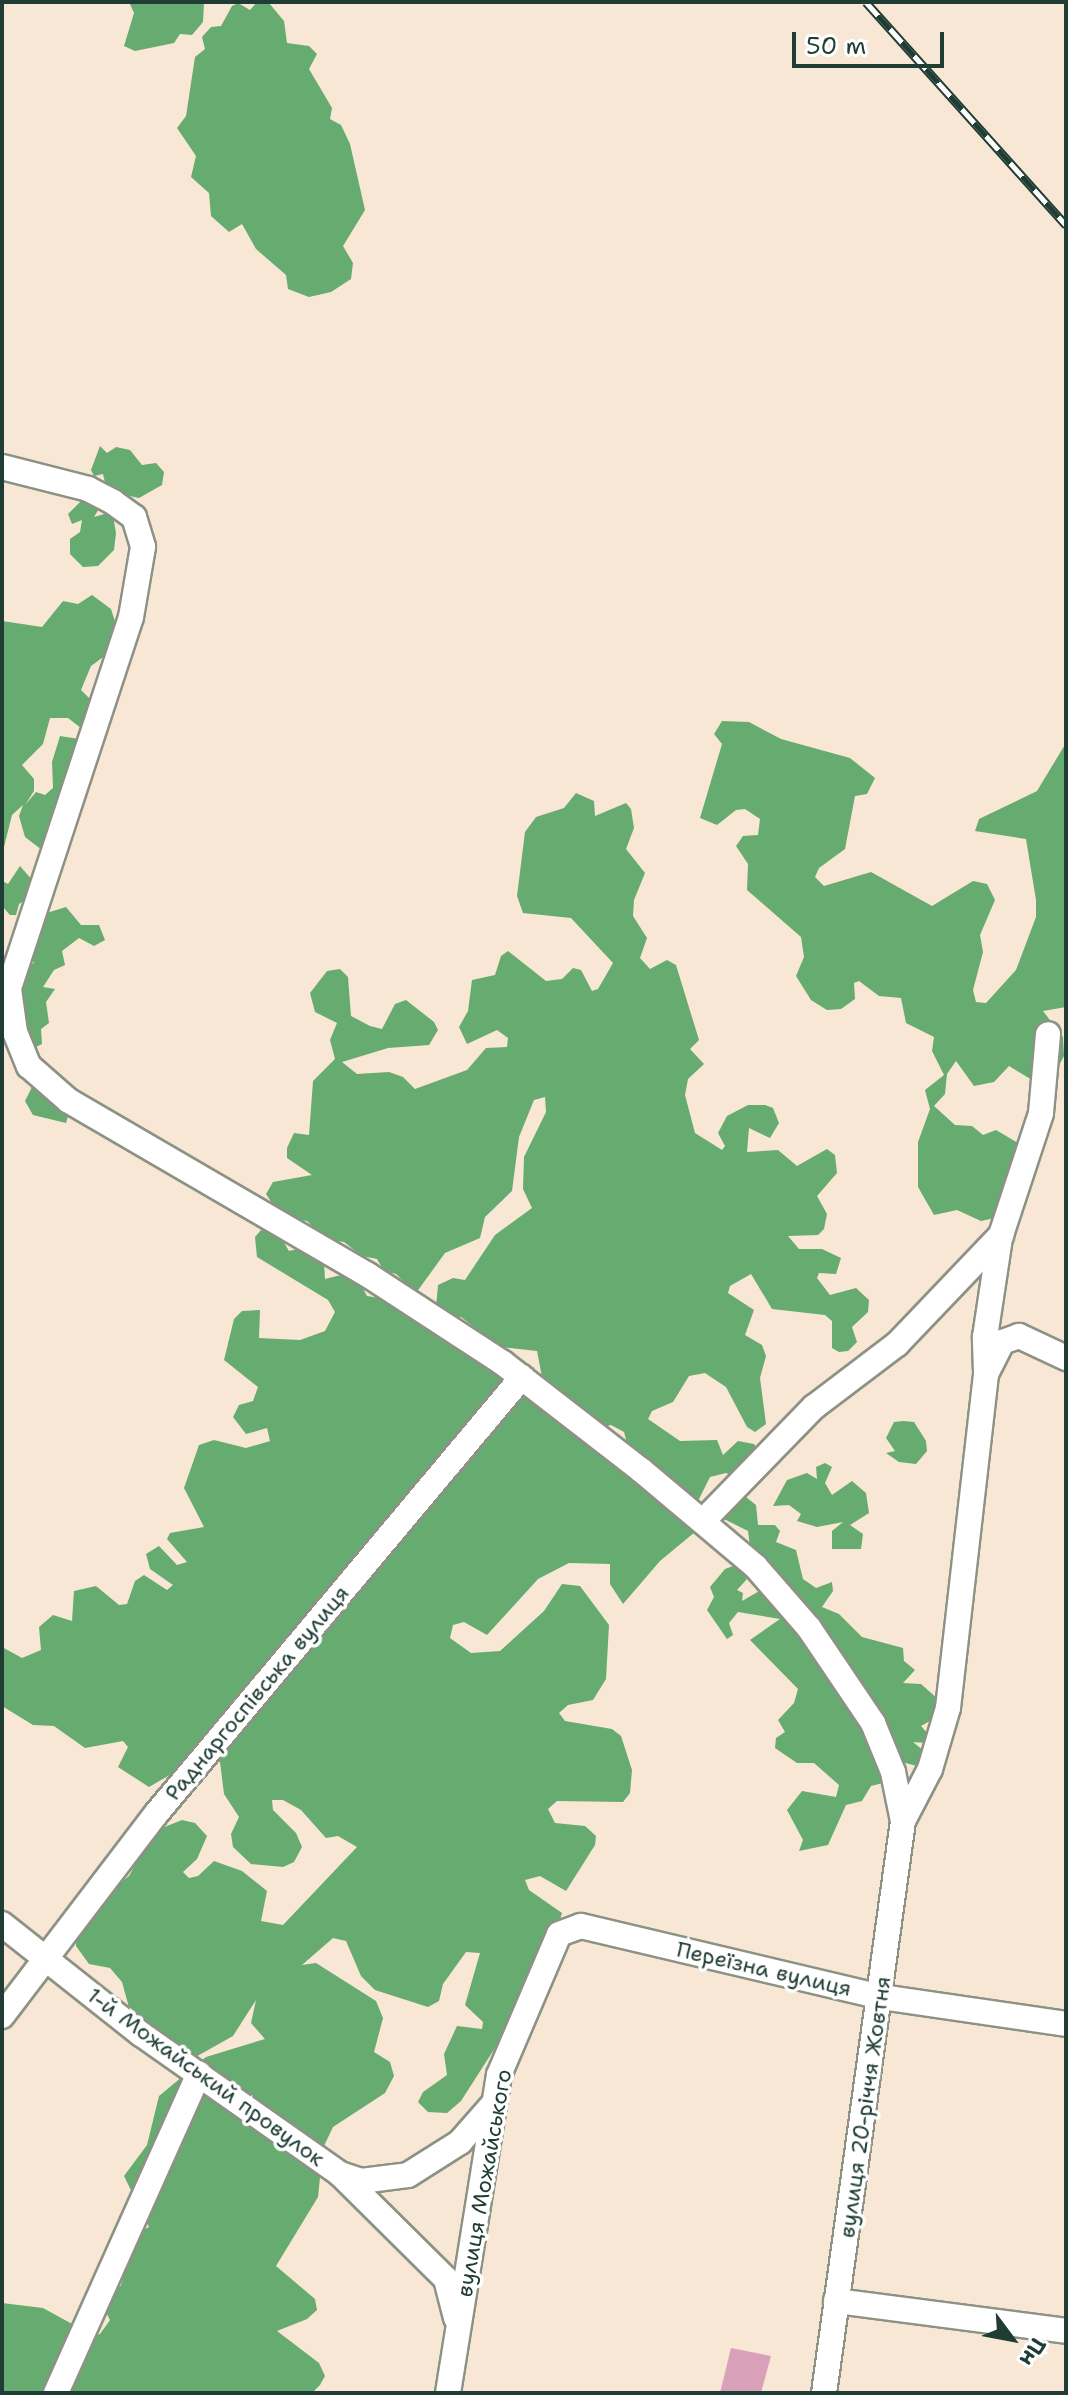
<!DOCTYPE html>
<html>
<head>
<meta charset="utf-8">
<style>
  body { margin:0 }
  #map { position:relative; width:1068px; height:2395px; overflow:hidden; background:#f8e7d4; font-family:"Shantell Sans",sans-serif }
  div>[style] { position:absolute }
  .forest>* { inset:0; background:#66ab70 }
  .building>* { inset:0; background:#d9a1b9 }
  .roads { filter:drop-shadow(2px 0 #8c9284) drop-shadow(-2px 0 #8c9284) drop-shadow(0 2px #8c9284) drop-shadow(0 -2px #8c9284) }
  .minor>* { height:24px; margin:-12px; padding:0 12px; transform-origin:12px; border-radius:12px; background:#fff }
  .rail>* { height:9px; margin-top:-4.5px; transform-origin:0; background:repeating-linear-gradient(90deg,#fff 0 18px,#1f3d34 0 36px); box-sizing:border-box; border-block:2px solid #1f3d34 }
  span { translate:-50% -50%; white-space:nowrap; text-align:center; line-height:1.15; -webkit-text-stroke:7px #fff; paint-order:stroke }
  .street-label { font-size:22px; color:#1f3d34 }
  .frame { position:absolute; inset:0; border:4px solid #1f3d34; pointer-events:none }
  .north { position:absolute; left:972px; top:2299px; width:80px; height:80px; -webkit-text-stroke:6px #fff; paint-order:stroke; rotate:122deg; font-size:22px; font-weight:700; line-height:32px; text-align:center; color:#1f3d34 }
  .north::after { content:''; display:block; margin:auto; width:28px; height:36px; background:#1f3d34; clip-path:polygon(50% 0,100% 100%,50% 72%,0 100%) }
  .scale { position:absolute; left:792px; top:32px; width:152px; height:36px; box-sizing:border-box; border:4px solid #1f3d34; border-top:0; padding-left:10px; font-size:24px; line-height:28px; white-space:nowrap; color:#1f3d34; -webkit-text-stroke:6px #fff; paint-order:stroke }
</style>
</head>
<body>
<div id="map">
  <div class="forest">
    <div style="clip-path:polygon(129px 2px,204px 2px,203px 22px,192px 35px,180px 34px,174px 43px,135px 51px,124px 46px,134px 13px)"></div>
    <div style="clip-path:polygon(257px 2px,269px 3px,284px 21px,287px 43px,309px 46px,317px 54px,309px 69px,332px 108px,330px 119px,341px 125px,350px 144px,365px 210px,343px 246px,353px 263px,351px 279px,331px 292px,309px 297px,288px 289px,286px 275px,256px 249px,242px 224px,229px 232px,211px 216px,209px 193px,191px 177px,196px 156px,177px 128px,186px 116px,195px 57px,205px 49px,202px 37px,211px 27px,221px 26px,232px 6px,238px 3px,250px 10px)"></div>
    <div style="clip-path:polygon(100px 446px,107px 453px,116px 447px,130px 450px,142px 465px,156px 463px,164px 472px,162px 485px,139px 498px,107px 491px,103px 474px,94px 476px,91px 470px)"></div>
    <div style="clip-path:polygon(84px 498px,100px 507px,94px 517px,108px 513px,113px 516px,116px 533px,114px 550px,98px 566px,83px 567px,70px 554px,70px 539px,80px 532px,82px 520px,72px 524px,68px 514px)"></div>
    <div style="clip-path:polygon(92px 595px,111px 609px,119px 634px,106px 655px,91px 666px,81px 690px,97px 706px,85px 731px,68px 718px,50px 718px,43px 744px,22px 765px,34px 779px,34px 791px,25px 805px,36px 792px,45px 795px,53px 788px,52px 762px,60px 736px,79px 739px,42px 850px,25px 837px,19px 816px,23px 805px,12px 815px,2px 855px,2px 621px,42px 627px,63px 601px,78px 604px)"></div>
    <div style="clip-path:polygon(722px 721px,749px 722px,781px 739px,850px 758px,875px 778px,867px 794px,855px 796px,845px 849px,819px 868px,815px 877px,824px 886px,871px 872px,932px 906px,973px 881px,987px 884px,995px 900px,980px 935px,983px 952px,973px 990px,976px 1002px,986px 1003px,1016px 970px,1036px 917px,1036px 900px,1026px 839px,975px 831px,979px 819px,1037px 791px,1066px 743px,1066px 1007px,1043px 1011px,1063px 1037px,1064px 1056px,1051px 1080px,1037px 1083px,1009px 1066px,994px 1082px,974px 1086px,956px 1061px,947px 1074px,945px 1094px,934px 1106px,955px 1125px,972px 1126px,983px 1135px,996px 1130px,1018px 1143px,1028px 1160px,1000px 1217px,981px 1221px,957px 1210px,934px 1215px,918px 1187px,918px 1142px,930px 1109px,925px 1090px,944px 1075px,932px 1051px,934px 1037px,906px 1023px,901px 998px,879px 996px,859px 981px,854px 983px,855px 999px,841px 1009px,827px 1010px,811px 1000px,796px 976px,804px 957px,801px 937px,747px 890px,748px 864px,736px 846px,743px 836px,758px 835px,760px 819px,745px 809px,736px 810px,717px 825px,700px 818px,722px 744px,714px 734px)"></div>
    <div style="clip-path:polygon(576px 793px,594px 801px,595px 816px,626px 803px,631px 809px,634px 828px,626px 849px,645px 873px,634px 900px,633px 916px,647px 938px,640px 958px,650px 969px,667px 960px,676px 965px,699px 1040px,690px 1049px,704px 1064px,688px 1079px,685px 1095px,695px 1133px,722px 1150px,725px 1146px,718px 1133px,727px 1116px,748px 1105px,765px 1105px,773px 1108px,779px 1123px,770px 1138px,749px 1128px,747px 1152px,778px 1150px,797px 1166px,827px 1149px,835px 1155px,837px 1173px,817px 1196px,827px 1214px,824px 1229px,818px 1235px,788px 1236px,799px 1249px,822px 1249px,841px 1258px,836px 1274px,819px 1273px,817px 1278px,830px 1295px,856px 1288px,869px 1300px,868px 1312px,852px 1327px,857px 1342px,848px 1351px,839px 1352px,832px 1348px,832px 1321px,825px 1315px,772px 1309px,751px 1274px,730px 1286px,728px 1293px,754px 1310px,745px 1335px,762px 1345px,766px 1356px,760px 1378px,766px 1424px,755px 1432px,747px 1427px,726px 1387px,705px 1373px,689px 1376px,673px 1402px,652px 1411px,648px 1419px,680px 1441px,717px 1440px,723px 1455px,738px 1441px,754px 1444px,760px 1453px,744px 1482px,726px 1473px,710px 1477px,697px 1503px,630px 1454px,624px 1432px,611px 1425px,599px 1428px,542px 1377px,537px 1351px,500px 1347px,461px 1317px,450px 1318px,436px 1307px,438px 1285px,453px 1278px,465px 1280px,495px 1235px,532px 1208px,523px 1189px,524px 1157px,546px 1112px,545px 1097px,534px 1100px,519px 1137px,512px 1191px,485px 1217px,480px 1238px,445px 1253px,416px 1293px,396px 1274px,384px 1271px,377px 1259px,362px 1256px,344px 1242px,326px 1239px,307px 1221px,281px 1217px,266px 1194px,273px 1182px,312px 1175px,287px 1158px,287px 1148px,294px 1133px,309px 1135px,313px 1081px,335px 1059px,330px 1040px,337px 1023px,315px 1012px,310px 993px,327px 971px,340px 969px,348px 977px,351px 1016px,370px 1026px,382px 1029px,395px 1004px,406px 1000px,434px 1022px,438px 1030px,429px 1045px,388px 1048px,342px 1062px,357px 1074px,389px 1072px,403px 1077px,415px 1089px,467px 1070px,486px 1048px,507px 1047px,508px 1038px,497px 1030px,467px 1044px,459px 1027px,468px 1011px,472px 980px,495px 975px,501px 956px,508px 951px,546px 981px,562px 979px,573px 968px,581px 970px,592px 991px,598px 989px,613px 963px,571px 918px,523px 913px,517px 896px,525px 832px,536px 817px,564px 808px)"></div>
    <div style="clip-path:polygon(20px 866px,33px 881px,28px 890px,32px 896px,19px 904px,16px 915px,10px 915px,2px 906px,2px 881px,8px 884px)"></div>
    <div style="clip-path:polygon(66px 907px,81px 925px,99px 925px,105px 940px,94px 946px,79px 938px,62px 951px,65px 965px,54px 970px,43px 987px,55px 989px,46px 1002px,49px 1023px,41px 1029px,42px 1044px,32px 1049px,17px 987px,26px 966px,34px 963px,30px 956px,40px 915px)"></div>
    <div style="clip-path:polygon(32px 1087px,69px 1113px,66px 1123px,33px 1115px,25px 1101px)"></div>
    <div style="clip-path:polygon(261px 1230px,280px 1236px,289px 1251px,306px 1247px,324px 1262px,325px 1279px,345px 1274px,360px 1283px,367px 1296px,386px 1299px,499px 1369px,511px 1394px,529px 1397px,697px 1523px,695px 1532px,660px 1561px,623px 1604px,610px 1584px,610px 1564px,569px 1563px,538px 1579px,487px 1635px,464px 1622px,453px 1625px,450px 1638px,471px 1653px,500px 1651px,544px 1611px,562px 1584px,580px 1586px,609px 1625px,606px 1679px,593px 1700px,568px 1705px,559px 1713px,565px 1721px,612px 1729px,621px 1736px,632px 1770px,630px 1793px,623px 1802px,557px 1801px,548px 1809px,555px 1823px,585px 1826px,596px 1836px,595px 1845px,566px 1891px,540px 1876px,525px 1880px,529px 1890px,562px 1913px,559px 1923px,528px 1972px,502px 2037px,461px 2101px,447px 2113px,428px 2112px,418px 2102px,423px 2092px,447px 2075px,444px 2054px,457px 2026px,482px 2029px,483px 2022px,465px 2005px,480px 1953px,466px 1952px,443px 1984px,439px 2001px,428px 2007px,375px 1990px,361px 1976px,346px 1941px,333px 1938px,302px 1965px,316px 1963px,376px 2001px,383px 2018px,374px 2052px,390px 2062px,394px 2076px,385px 2093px,333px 2127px,323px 2148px,318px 2197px,276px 2266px,315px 2299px,317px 2310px,307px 2319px,277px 2331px,319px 2363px,325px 2376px,320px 2385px,312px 2393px,2px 2393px,2px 2303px,43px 2308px,94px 2336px,100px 2334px,110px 2320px,103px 2306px,121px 2285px,135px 2234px,149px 2227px,124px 2176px,147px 2145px,159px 2096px,206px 2057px,265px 2039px,251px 2023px,256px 2000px,233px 2036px,192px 2059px,130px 2011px,122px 1982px,110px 1968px,89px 1964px,76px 1946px,77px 1932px,105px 1895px,129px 1876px,148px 1842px,162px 1828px,182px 1820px,195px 1823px,207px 1836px,197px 1859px,183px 1872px,189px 1878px,198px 1876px,214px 1861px,242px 1871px,267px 1891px,261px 1921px,283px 1925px,357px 1847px,338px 1836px,326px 1838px,301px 1810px,283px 1800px,272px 1800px,273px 1810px,296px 1833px,302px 1847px,294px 1862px,283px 1867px,251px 1864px,233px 1847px,231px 1834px,239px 1817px,224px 1794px,220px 1762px,208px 1759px,180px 1769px,149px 1787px,118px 1767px,128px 1747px,123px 1741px,85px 1748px,54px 1726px,33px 1725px,2px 1706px,2px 1647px,22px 1658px,41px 1650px,39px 1627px,53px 1615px,72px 1621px,74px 1591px,96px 1586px,119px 1605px,127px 1604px,135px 1581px,144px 1575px,167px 1590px,173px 1585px,150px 1569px,146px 1554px,159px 1546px,177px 1565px,187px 1562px,167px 1539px,170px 1533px,204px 1527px,184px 1488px,199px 1445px,214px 1440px,246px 1448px,270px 1441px,267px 1428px,246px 1434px,233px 1417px,239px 1405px,253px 1401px,258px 1387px,224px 1360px,234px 1319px,242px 1311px,260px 1310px,259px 1338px,300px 1340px,325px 1331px,335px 1312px,328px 1300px,257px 1257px,255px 1237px)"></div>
    <div style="clip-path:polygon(903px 1421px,914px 1422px,926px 1441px,927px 1451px,916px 1464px,899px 1462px,886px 1453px,895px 1451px,886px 1438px,894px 1422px)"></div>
    <div style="clip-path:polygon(825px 1463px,832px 1467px,825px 1483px,832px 1495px,852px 1481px,866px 1493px,869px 1513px,850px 1525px,863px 1534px,861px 1549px,832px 1549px,832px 1531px,843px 1522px,817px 1527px,797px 1521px,801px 1514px,789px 1505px,773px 1506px,787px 1480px,807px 1473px,817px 1479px,816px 1467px)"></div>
    <div style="clip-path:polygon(741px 1493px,756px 1505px,758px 1525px,775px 1525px,780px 1531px,776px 1542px,796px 1550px,803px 1579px,816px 1588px,832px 1582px,833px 1591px,822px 1607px,839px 1614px,862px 1637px,903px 1648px,904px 1661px,915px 1670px,903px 1683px,921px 1684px,938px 1699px,937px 1717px,921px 1726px,929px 1735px,926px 1743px,913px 1742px,924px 1751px,917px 1766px,898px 1761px,894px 1736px,887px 1742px,870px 1741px,868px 1747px,880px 1758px,883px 1783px,871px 1786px,862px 1801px,846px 1805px,828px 1845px,799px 1851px,803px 1840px,787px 1810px,802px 1791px,836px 1797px,839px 1785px,814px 1763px,797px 1763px,775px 1748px,776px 1738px,785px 1732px,778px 1720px,794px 1703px,798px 1689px,750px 1640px,780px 1619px,738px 1612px,729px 1623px,733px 1635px,727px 1639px,707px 1610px,714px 1597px,710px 1587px,725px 1569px,736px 1565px,747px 1579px,737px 1590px,743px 1593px,742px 1601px,766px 1587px,795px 1630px,798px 1595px,751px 1555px,748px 1531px,722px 1518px)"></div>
  </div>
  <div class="building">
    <div style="clip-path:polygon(731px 2348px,771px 2356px,761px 2393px,720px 2393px)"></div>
  </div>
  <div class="roads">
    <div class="minor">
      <div style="left:2px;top:467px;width:89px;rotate:14.3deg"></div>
      <div style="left:88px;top:489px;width:28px;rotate:27deg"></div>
      <div style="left:113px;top:502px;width:26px;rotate:36deg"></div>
      <div style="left:134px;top:517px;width:31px;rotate:73deg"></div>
      <div style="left:143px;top:547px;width:71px;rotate:99.7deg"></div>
      <div style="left:131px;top:617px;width:391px;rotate:108.2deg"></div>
      <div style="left:9px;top:989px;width:43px;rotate:82.1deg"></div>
      <div style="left:15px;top:1032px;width:37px;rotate:68deg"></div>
      <div style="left:29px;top:1066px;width:53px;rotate:41.2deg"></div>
      <div style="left:69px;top:1101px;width:346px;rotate:30.2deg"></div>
      <div style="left:368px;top:1275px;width:161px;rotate:33.1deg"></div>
      <div style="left:503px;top:1363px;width:175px;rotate:37.8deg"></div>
      <div style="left:641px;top:1470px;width:150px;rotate:40.1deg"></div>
      <div style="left:756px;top:1567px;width:81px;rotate:49deg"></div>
      <div style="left:809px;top:1628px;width:115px;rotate:56deg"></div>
      <div style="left:873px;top:1723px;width:53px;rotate:67.8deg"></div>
      <div style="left:893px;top:1772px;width:50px;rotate:78.5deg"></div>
      <div style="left:903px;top:1821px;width:577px;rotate:97.86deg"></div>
      <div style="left:986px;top:1372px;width:35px;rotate:-92deg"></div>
      <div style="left:985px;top:1337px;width:100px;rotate:-81.4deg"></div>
      <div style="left:704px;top:1520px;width:158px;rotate:-45.8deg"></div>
      <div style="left:814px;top:1407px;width:104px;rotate:-37.2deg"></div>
      <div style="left:897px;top:1344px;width:151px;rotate:-46.3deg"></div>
      <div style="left:1001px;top:1235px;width:128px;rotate:-71.8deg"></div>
      <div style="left:1041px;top:1113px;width:79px;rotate:-84.9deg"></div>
      <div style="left:903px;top:1821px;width:59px;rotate:-62.6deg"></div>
      <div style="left:930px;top:1769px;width:64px;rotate:-73.6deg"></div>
      <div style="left:948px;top:1708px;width:336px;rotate:-83.5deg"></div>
      <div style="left:986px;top:1374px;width:36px;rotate:-63deg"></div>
      <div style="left:1002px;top:1342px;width:18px;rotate:-19deg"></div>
      <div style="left:1019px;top:1336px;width:52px;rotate:25.1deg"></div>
      <div style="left:2px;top:1924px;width:177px;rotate:38.4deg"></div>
      <div style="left:141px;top:2034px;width:243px;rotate:35.1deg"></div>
      <div style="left:340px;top:2174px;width:22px;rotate:18deg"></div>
      <div style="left:361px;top:2181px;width:47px;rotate:-7.3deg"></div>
      <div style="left:408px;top:2175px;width:62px;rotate:-32.4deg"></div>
      <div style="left:460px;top:2142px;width:53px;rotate:-48.8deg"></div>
      <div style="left:2px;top:2016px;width:254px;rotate:-52.7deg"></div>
      <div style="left:156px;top:1814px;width:570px;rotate:-50.05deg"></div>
      <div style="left:342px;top:2176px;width:146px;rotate:44.7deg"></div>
      <div style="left:446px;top:2279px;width:40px;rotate:75.6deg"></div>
      <div style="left:836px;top:2301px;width:232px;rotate:7.4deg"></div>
      <div style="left:56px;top:2393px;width:350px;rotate:-65.9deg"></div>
      <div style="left:448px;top:2393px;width:322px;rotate:-80.9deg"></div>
      <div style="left:499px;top:2075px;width:153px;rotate:-66.9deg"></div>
      <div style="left:559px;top:1934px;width:23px;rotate:-20deg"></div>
      <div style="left:581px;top:1926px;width:309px;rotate:13.3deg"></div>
      <div style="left:882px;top:1997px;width:186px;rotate:8.3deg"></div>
    </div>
  </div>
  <div class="rail">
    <div style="left:866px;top:2px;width:300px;rotate:48.1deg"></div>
  </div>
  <div class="street-label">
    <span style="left:257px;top:1693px;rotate:-50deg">Раднаргоспівська вулиця</span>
    <span style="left:764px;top:1969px;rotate:13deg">Переїзна вулиця</span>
    <span style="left:206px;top:2077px;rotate:36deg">1-й Можайський провулок</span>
    <span style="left:865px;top:2107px;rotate:-82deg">вулиця 20-річчя Жовтня</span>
    <span style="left:484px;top:2183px;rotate:-80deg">вулиця Можайського</span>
  </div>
  <div class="frame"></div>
  <div class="north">Пн</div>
  <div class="scale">50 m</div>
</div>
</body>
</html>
